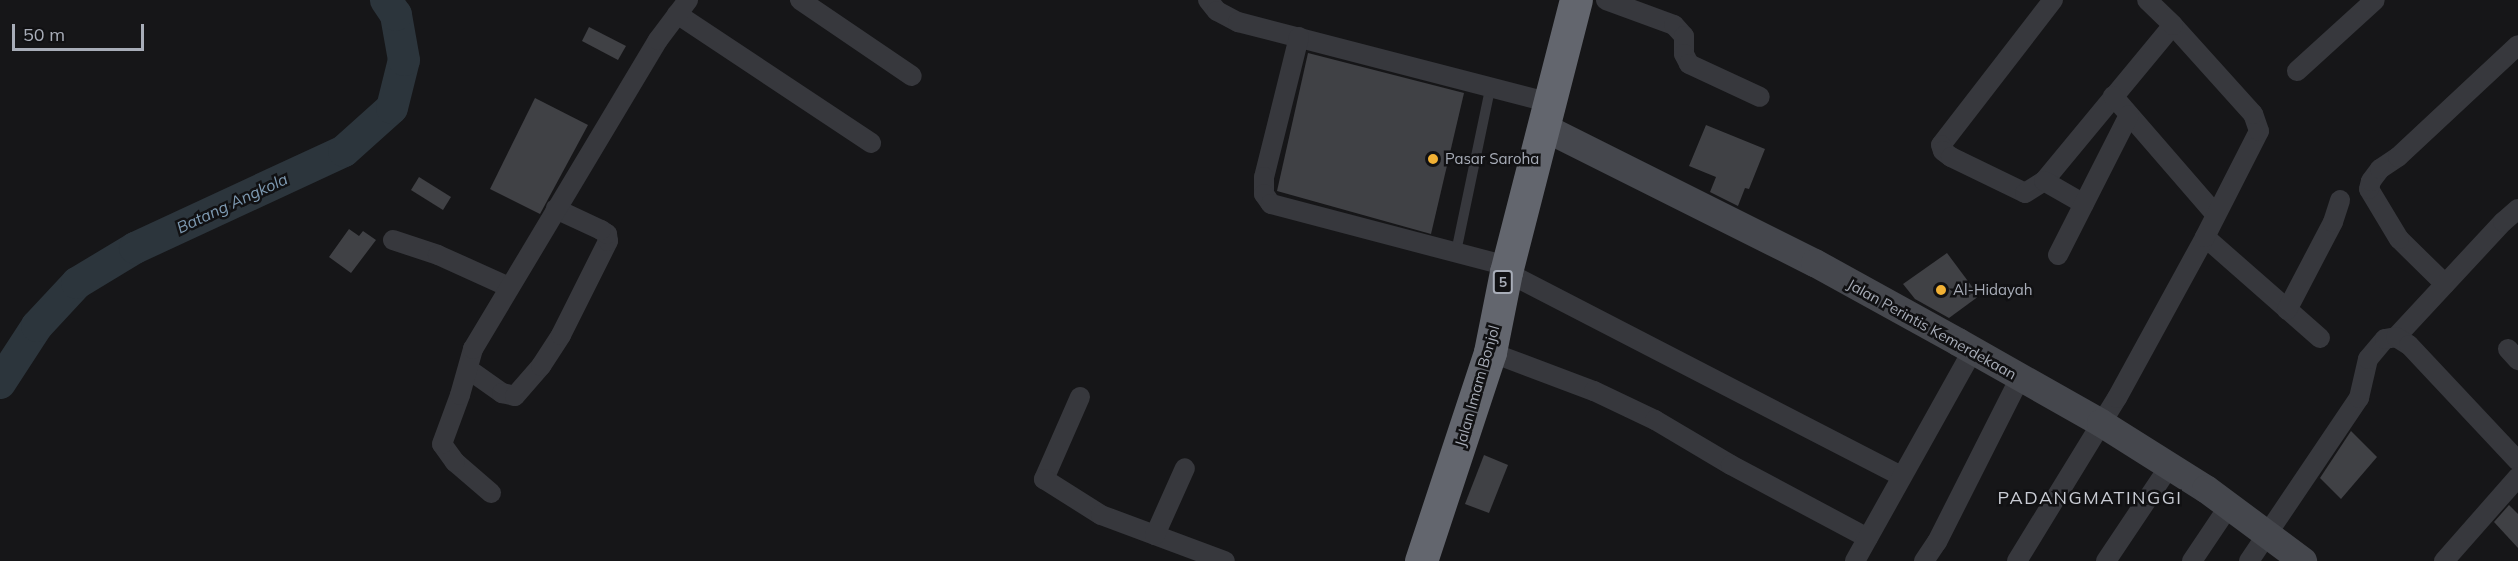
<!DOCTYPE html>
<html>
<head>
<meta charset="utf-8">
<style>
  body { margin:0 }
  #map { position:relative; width:2518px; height:561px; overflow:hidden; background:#161618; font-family:Mulish,sans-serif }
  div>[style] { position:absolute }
  .river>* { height:32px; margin:-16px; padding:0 16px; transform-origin:16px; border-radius:16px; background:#2c353c }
  .building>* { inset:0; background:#404145 }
  .lane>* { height:10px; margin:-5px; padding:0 5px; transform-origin:5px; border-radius:5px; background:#37383d }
  .street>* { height:20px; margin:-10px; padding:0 10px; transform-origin:10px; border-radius:10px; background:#37383d }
  .secondary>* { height:28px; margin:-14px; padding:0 14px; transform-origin:14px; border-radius:14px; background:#45474d }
  .highway>* { height:33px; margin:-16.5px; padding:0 16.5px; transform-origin:16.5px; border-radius:16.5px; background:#63666e }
  .dots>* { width:16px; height:16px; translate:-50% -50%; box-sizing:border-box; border:3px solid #111113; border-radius:50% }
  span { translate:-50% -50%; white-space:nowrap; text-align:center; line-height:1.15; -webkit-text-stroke:5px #111113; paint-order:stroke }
  .shield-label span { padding:2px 4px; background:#111113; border:2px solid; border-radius:4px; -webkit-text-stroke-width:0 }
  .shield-label { font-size:14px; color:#a8adb8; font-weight:700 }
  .poi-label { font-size:15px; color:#a8adb8 }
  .left { translate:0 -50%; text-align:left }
  .street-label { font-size:15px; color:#a8adb8 }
  .water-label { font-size:16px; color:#7f9bb3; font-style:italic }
  .quarter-label { font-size:18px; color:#c9ccd4; letter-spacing:1.5px }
  .scale { position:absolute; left:12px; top:24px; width:132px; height:27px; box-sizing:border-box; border:3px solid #a8adb8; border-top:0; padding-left:8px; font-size:18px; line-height:21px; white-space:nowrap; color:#a8adb8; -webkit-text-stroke:4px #111113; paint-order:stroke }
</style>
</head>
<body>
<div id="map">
  <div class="river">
    <div style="left:0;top:383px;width:68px;rotate:-57deg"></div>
    <div style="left:37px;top:326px;width:59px;rotate:-47.1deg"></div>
    <div style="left:77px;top:283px;width:68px;rotate:-31.1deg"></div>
    <div style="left:135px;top:248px;width:230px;rotate:-24.9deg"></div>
    <div style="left:344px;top:151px;width:64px;rotate:-41.9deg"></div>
    <div style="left:392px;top:108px;width:49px;rotate:-76deg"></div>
    <div style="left:404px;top:60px;width:46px;rotate:-100.1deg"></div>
    <div style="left:396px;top:15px;width:18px;rotate:-124deg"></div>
  </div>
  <div class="building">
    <div style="clip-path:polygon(589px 27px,626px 46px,618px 60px,582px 41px)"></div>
    <div style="clip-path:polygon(1308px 53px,1464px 93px,1431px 234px,1277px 191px)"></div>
    <div style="clip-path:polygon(535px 98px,588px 125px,540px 214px,490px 189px)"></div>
    <div style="clip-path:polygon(1706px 125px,1765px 149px,1749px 189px,1745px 188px,1738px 206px,1710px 192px,1716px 177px,1689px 166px)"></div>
    <div style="clip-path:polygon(419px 177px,451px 197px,443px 210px,411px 190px)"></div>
    <div style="clip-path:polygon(349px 229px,359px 236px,363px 231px,376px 240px,351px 273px,329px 257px)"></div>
    <div style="clip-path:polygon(1947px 253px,1979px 296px,1949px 318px,1915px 299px,1903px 284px)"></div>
    <div style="clip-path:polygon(2351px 431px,2377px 457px,2341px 499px,2320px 478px)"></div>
    <div style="clip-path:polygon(1484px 455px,1508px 465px,1489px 513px,1465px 504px)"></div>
    <div style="clip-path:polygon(2509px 505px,2518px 514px,2518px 548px,2494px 522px)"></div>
  </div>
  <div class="lane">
    <div style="left:1456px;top:252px;width:167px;rotate:-78.2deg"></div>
  </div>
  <div class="street">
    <div style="left:800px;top:0;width:135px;rotate:34.2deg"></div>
    <div style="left:1208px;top:0;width:14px;rotate:51deg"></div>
    <div style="left:1217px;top:11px;width:24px;rotate:28deg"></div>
    <div style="left:1238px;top:22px;width:320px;rotate:14.5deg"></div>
    <div style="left:1606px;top:0;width:72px;rotate:20.2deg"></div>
    <div style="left:1674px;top:25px;width:15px;rotate:48deg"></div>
    <div style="left:1684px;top:36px;width:18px;rotate:90deg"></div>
    <div style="left:1684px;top:54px;width:11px;rotate:63deg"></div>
    <div style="left:1689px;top:64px;width:78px;rotate:24.9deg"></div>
    <div style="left:2053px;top:0;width:183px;rotate:127.7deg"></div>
    <div style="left:1941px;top:145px;width:6px;rotate:72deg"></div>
    <div style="left:1943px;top:151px;width:10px;rotate:37deg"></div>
    <div style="left:1951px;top:157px;width:82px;rotate:25.9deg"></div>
    <div style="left:2025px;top:193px;width:22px;rotate:-32deg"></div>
    <div style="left:2044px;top:181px;width:202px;rotate:-50.4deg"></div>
    <div style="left:677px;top:14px;width:233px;rotate:33.6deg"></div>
    <div style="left:1299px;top:37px;width:144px;rotate:104deg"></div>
    <div style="left:1264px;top:177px;width:17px;rotate:90deg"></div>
    <div style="left:1264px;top:194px;width:12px;rotate:55deg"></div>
    <div style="left:1271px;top:204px;width:244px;rotate:14.7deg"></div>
    <div style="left:2297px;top:71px;width:105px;rotate:-42.3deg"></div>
    <div style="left:2113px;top:96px;width:157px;rotate:49.1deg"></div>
    <div style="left:2044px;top:181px;width:46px;rotate:29.9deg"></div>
    <div style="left:2205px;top:237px;width:153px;rotate:41.3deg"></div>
    <div style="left:393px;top:240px;width:47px;rotate:18.4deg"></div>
    <div style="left:438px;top:255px;width:78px;rotate:24.3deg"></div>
    <div style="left:2058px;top:255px;width:157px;rotate:-63.1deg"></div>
    <div style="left:1506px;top:272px;width:445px;rotate:27.3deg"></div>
    <div style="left:2445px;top:284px;width:64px;rotate:-135.6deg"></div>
    <div style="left:2399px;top:239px;width:58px;rotate:-121deg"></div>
    <div style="left:2369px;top:189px;width:8px;rotate:-76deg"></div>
    <div style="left:2371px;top:181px;width:15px;rotate:-53deg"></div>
    <div style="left:2380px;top:169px;width:22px;rotate:-34deg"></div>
    <div style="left:2398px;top:157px;width:164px;rotate:-43deg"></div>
    <div style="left:2287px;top:310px;width:99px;rotate:-62.4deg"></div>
    <div style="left:2333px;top:222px;width:23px;rotate:-72deg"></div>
    <div style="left:2396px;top:337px;width:157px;rotate:-47.1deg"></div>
    <div style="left:2503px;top:222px;width:20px;rotate:-41deg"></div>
    <div style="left:2508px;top:349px;width:15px;rotate:48deg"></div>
    <div style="left:1490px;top:352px;width:111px;rotate:20.6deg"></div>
    <div style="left:1594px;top:391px;width:68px;rotate:25.4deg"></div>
    <div style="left:1655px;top:420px;width:88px;rotate:30.6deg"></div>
    <div style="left:1731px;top:465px;width:155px;rotate:28.1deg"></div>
    <div style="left:468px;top:369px;width:42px;rotate:35.2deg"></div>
    <div style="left:502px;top:393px;width:13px;rotate:13deg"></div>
    <div style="left:515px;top:396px;width:40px;rotate:-49deg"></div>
    <div style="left:541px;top:366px;width:37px;rotate:-57deg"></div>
    <div style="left:561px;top:335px;width:105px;rotate:-63.4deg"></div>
    <div style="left:608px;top:241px;width:7px;rotate:-98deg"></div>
    <div style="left:607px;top:234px;width:7px;rotate:-146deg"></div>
    <div style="left:601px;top:230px;width:50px;rotate:-155deg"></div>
    <div style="left:1080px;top:397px;width:90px;rotate:113.7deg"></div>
    <div style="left:1044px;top:479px;width:67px;rotate:32.3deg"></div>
    <div style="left:1101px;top:515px;width:132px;rotate:20.4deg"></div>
    <div style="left:491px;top:493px;width:48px;rotate:-139.3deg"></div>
    <div style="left:455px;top:462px;width:22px;rotate:-126deg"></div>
    <div style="left:442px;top:444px;width:52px;rotate:-69.8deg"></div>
    <div style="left:460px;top:395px;width:48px;rotate:-74.2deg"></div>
    <div style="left:473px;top:349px;width:360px;rotate:-59.1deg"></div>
    <div style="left:658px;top:40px;width:50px;rotate:-53.1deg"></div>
    <div style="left:1155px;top:535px;width:73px;rotate:-65.9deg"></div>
    <div style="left:1855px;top:561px;width:242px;rotate:-60.8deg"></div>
    <div style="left:1924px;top:561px;width:23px;rotate:-56deg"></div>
    <div style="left:1937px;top:542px;width:184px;rotate:-63.2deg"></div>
    <div style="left:2017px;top:561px;width:191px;rotate:-58.5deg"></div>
    <div style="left:2117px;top:398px;width:183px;rotate:-61.3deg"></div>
    <div style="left:2205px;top:237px;width:119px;rotate:-63deg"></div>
    <div style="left:2259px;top:131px;width:18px;rotate:-109deg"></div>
    <div style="left:2253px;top:114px;width:120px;rotate:-132deg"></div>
    <div style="left:2173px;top:25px;width:36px;rotate:-136deg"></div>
    <div style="left:2106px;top:561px;width:113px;rotate:-56.2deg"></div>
    <div style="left:2192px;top:561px;width:66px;rotate:-56.1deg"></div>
    <div style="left:2249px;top:561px;width:197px;rotate:-56deg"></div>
    <div style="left:2359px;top:398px;width:40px;rotate:-77deg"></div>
    <div style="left:2368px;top:359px;width:26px;rotate:-50deg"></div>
    <div style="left:2385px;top:339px;width:11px;rotate:-10deg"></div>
    <div style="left:2396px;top:337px;width:15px;rotate:32deg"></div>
    <div style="left:2409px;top:345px;width:159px;rotate:46.8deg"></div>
    <div style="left:2444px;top:561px;width:112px;rotate:-48.6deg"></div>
  </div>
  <div class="secondary">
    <div style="left:1543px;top:127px;width:304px;rotate:26.6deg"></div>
    <div style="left:1815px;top:263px;width:163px;rotate:28.9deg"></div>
    <div style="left:1958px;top:342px;width:164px;rotate:29.5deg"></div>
    <div style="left:2101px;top:423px;width:124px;rotate:32.2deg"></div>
    <div style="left:2206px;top:489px;width:121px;rotate:36.6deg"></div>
  </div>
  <div class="highway">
    <div style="left:1421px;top:561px;width:220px;rotate:-71.7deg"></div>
    <div style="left:1490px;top:352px;width:82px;rotate:-78.7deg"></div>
    <div style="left:1506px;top:272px;width:281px;rotate:-75.6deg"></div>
  </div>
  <div class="dots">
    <div style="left:1433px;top:159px;background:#f2b134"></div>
    <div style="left:1941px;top:290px;background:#f2b134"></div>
  </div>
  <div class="shield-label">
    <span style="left:1503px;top:282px">5</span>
  </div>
  <div class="poi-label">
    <span class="left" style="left:1445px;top:159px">Pasar Saroha</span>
    <span class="left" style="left:1953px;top:290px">Al-Hidayah</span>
  </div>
  <div class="street-label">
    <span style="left:1932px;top:329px;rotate:29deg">Jalan Perintis Kemerdekaan</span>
    <span style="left:1477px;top:386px;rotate:-74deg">Jalan Imam Bonjol</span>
  </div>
  <div class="water-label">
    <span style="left:232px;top:203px;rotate:-25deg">Batang Angkola</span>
  </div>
  <div class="quarter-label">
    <span style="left:2090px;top:498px">PADANGMATINGGI</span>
  </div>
  <div class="scale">50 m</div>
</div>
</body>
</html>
